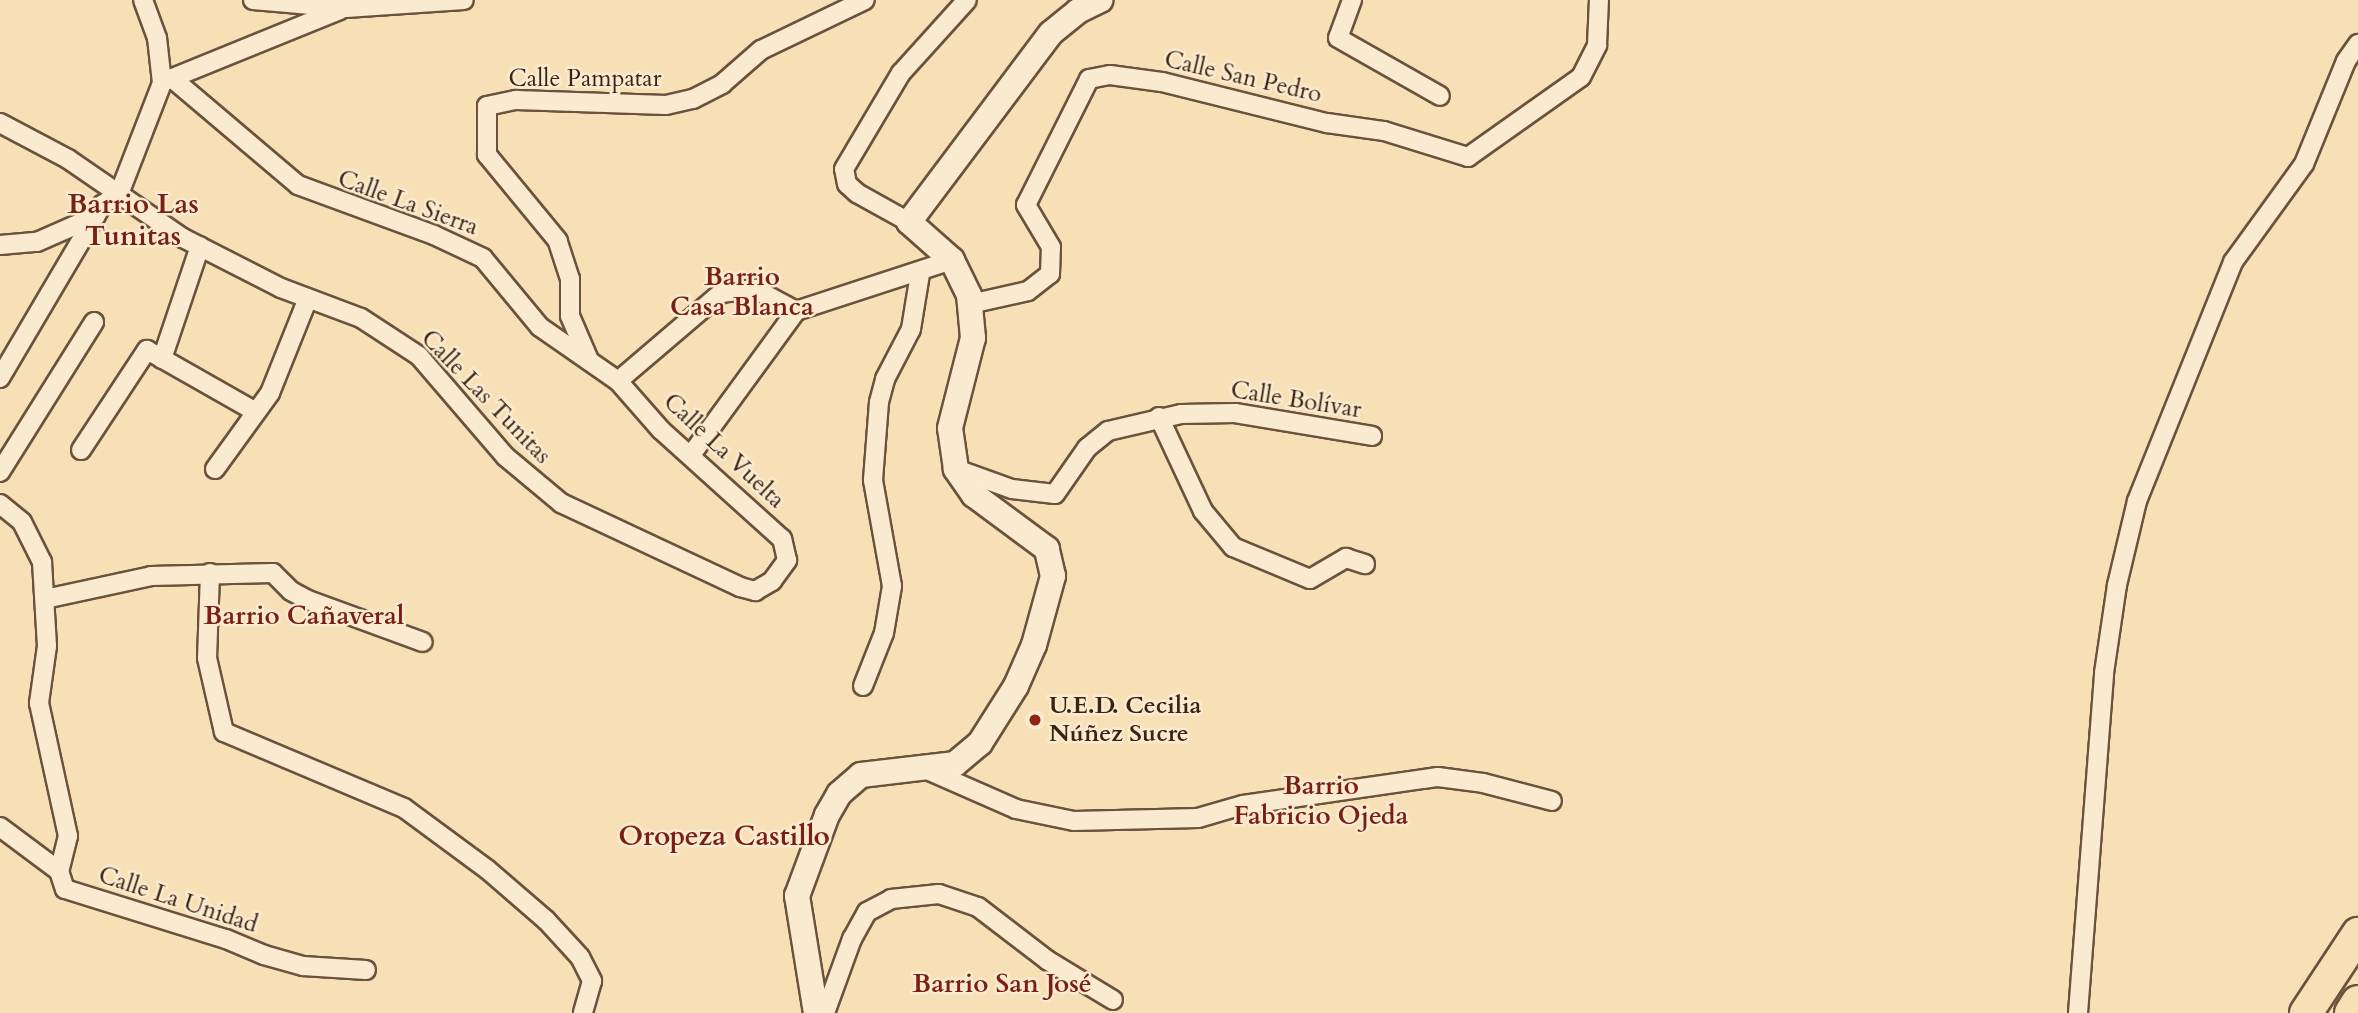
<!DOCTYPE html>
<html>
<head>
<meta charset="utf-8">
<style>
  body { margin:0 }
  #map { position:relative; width:2358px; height:1013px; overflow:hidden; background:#f7e0b6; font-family:Cardo,serif }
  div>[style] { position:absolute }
  .roads { filter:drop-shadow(2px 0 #6a523c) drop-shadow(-2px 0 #6a523c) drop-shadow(0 2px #6a523c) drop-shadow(0 -2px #6a523c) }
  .street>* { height:18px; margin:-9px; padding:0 9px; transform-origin:9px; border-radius:9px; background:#faebd0 }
  .secondary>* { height:24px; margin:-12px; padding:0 12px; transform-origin:12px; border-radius:12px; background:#faebd0 }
  .highway>* { height:32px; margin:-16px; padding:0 16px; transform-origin:16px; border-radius:16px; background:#f7e0b6 }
  .dots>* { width:19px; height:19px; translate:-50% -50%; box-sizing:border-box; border:4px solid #faebd0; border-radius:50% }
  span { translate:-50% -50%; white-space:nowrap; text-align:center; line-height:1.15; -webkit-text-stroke:5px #faebd0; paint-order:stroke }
  .street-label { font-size:24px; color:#3b2314 }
  .poi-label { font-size:24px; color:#3b2314; font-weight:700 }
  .left { translate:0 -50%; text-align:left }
  .neighbourhood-label { font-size:26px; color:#7a1f14; font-weight:700 }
  .quarter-label { font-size:28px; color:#7a1f14; font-weight:700 }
</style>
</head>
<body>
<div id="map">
  <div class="roads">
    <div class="street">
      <div style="left:253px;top:0;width:93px;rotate:4.9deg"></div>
      <div style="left:346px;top:8px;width:118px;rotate:-3.9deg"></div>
      <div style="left:1352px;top:0;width:40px;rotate:110.2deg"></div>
      <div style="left:1338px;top:38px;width:117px;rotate:29.6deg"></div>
      <div style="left:165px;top:81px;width:189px;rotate:-22.1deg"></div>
      <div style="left:0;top:123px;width:77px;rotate:27.9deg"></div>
      <div style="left:68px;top:159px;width:140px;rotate:34.5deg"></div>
      <div style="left:183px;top:238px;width:110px;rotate:27deg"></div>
      <div style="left:281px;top:288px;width:85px;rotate:20.6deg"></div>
      <div style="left:361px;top:318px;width:69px;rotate:33.2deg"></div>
      <div style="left:419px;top:356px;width:133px;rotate:49.3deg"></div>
      <div style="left:506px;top:457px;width:72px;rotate:39.9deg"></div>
      <div style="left:561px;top:503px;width:198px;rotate:25.1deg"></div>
      <div style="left:740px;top:587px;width:16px;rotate:15deg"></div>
      <div style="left:755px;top:591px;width:20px;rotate:-30deg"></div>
      <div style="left:772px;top:581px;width:26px;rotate:-54deg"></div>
      <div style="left:787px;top:560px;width:22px;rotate:-103deg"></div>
      <div style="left:782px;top:539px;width:163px;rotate:-138deg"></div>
      <div style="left:661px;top:430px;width:65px;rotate:-131.3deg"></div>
      <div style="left:618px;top:381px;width:95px;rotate:-145.3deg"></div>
      <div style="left:540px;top:327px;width:89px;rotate:-129.6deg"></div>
      <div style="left:483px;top:258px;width:54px;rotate:-154.9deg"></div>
      <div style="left:434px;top:235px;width:145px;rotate:-159.8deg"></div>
      <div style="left:298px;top:185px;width:165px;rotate:-139.7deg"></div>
      <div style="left:119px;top:194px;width:119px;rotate:-68.8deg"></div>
      <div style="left:162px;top:83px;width:45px;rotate:-96.3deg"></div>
      <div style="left:157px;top:38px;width:40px;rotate:-110.2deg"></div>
      <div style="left:909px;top:222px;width:60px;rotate:-150.9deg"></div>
      <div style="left:857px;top:193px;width:13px;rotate:-138deg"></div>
      <div style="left:847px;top:184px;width:15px;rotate:-101deg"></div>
      <div style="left:844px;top:169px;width:112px;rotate:-59.3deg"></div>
      <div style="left:901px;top:73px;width:98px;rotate:-47.9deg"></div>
      <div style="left:0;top:245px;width:37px;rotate:-5deg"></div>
      <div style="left:37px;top:242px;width:64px;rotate:-23.8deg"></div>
      <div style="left:970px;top:304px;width:59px;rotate:-12.6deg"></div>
      <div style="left:1028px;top:291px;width:28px;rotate:-38deg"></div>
      <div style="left:1050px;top:274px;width:27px;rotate:-88deg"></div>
      <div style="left:1051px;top:247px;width:49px;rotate:-120.8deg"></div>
      <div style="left:1026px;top:205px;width:141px;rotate:-63.4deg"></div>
      <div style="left:1089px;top:79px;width:21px;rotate:-11deg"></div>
      <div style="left:1110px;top:75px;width:52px;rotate:7.7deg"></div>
      <div style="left:1162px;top:82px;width:170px;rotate:14deg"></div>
      <div style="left:1327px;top:123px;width:58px;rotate:8deg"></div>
      <div style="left:1384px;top:131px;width:88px;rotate:17.2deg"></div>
      <div style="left:1468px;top:157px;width:138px;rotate:-35.3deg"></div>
      <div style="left:1581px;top:77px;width:36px;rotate:-63deg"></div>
      <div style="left:1597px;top:45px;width:45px;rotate:-87.5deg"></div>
      <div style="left:162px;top:359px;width:119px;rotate:-71.4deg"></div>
      <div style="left:589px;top:360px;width:48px;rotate:-113.4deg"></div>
      <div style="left:570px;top:316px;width:37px;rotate:-90deg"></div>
      <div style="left:570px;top:279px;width:40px;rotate:-108deg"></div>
      <div style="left:558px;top:241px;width:112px;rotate:-129.5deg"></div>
      <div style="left:487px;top:155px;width:49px;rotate:-90deg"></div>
      <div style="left:487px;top:106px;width:30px;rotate:-12deg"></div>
      <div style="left:516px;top:100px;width:150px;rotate:1.9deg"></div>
      <div style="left:666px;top:105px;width:28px;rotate:-13deg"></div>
      <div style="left:693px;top:99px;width:33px;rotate:-27deg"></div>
      <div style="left:722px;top:84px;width:52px;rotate:-41.1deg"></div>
      <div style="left:761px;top:50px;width:115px;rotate:-25.7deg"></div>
      <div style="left:0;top:378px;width:201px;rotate:-59.5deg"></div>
      <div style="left:102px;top:205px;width:20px;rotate:-33deg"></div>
      <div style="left:618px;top:381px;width:135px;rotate:-40.5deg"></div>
      <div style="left:721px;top:293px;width:34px;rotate:-7deg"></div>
      <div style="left:755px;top:289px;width:47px;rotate:28.2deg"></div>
      <div style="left:1159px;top:417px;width:104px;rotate:64.9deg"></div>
      <div style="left:1203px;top:511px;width:47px;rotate:50.2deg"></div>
      <div style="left:1233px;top:547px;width:83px;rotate:22.6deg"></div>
      <div style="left:1310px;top:579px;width:42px;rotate:-30.3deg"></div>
      <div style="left:1346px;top:558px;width:20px;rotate:18deg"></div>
      <div style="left:81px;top:450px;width:120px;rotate:-56.6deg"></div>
      <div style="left:147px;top:350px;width:125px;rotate:29.6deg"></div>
      <div style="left:691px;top:455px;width:178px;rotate:-53.9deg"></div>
      <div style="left:796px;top:311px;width:164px;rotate:-18.1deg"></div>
      <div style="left:215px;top:469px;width:94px;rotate:-54.1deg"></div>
      <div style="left:270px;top:393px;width:102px;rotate:-68.2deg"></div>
      <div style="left:956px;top:469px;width:59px;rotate:19.7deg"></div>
      <div style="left:1012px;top:489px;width:43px;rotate:6.6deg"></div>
      <div style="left:1055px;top:494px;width:56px;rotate:-55.2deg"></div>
      <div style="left:1087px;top:448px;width:27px;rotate:-39deg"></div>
      <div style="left:1108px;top:431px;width:75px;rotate:-13.1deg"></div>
      <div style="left:1181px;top:414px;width:54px;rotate:-1.1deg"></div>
      <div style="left:1235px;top:413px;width:139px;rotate:9.5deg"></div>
      <div style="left:0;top:472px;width:177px;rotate:-57.9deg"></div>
      <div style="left:0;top:504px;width:28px;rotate:39deg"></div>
      <div style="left:22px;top:522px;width:45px;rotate:63.4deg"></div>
      <div style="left:42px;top:562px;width:84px;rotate:86.6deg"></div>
      <div style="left:47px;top:646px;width:58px;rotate:98deg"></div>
      <div style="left:39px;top:703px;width:136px;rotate:77.7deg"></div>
      <div style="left:68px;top:836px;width:36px;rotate:104deg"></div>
      <div style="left:210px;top:573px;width:85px;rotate:92deg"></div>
      <div style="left:207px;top:658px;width:76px;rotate:77.1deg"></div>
      <div style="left:224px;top:732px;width:195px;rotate:22.9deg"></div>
      <div style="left:404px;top:808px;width:104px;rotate:36.4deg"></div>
      <div style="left:488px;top:870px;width:77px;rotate:40.8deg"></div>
      <div style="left:546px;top:920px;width:50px;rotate:47.4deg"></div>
      <div style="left:580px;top:957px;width:27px;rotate:63deg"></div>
      <div style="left:592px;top:981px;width:33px;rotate:106deg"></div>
      <div style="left:45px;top:599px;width:108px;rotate:-12.2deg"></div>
      <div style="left:151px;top:576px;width:122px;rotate:-1.4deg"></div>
      <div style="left:273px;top:573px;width:25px;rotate:45deg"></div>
      <div style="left:291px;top:591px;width:19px;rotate:28deg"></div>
      <div style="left:308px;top:600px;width:122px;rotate:20.1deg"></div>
      <div style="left:863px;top:686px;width:57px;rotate:-68.4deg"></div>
      <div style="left:884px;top:633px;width:48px;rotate:-80.3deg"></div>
      <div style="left:892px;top:586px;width:108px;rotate:-100.2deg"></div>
      <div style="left:873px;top:480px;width:78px;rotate:-85.6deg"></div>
      <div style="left:879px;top:402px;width:24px;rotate:-75deg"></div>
      <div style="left:885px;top:379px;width:56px;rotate:-62.5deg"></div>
      <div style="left:911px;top:329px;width:56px;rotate:-80.7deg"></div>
      <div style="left:925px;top:769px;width:99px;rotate:23.7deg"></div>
      <div style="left:1016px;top:809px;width:59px;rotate:11.7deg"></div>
      <div style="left:1074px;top:821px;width:124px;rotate:-1.4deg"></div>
      <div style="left:1198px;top:818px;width:47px;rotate:-16.1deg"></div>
      <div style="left:1243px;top:805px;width:197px;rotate:-8.2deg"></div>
      <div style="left:1438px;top:777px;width:45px;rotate:7.6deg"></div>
      <div style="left:1483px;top:783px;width:71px;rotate:14.6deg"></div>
      <div style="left:0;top:827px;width:74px;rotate:36.7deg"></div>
      <div style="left:59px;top:871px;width:19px;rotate:72deg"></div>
      <div style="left:65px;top:889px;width:169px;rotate:17.3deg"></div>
      <div style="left:226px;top:939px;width:41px;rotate:22.8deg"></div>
      <div style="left:264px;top:955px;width:41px;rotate:15.8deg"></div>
      <div style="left:303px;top:966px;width:63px;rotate:3.6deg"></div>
      <div style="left:825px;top:1013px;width:79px;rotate:-70deg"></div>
      <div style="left:852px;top:939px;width:31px;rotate:-61deg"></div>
      <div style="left:867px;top:912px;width:27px;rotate:-28deg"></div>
      <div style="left:891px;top:899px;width:48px;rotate:-5.9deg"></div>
      <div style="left:939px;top:894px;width:41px;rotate:18.4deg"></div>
      <div style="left:978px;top:907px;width:87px;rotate:37.5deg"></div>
      <div style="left:1047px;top:960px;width:77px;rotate:31.2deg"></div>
      <div style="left:2078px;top:1013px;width:341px;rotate:-85.6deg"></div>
      <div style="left:2104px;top:673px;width:89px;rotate:-81.6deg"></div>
      <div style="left:2117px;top:585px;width:86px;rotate:-76.6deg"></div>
      <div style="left:2137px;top:501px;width:258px;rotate:-68.1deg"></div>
      <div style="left:2233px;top:262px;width:121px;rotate:-54.1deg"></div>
      <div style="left:2304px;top:164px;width:111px;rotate:-67.8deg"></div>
      <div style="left:2346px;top:61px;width:21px;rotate:-55deg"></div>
    </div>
    <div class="secondary">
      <div style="left:816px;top:1013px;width:119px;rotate:-99.2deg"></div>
      <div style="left:797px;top:896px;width:86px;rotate:-69.7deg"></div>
      <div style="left:827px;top:815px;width:24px;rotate:-60deg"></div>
      <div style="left:839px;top:794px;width:29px;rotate:-41deg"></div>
      <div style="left:861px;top:775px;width:95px;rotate:-6.7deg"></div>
      <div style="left:955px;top:764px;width:33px;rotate:-40deg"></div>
      <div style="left:980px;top:743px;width:67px;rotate:-57.7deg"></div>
      <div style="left:1016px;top:686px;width:45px;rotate:-66.3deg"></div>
      <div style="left:1034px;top:645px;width:72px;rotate:-74.6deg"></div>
      <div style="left:1053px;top:576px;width:28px;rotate:-103deg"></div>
      <div style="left:1047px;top:549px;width:91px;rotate:-143.5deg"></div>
      <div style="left:974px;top:495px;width:32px;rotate:-125deg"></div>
      <div style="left:956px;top:469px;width:41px;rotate:-98.3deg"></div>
      <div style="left:950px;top:428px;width:93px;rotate:-75.7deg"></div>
      <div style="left:973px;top:338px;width:43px;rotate:-95.3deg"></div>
      <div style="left:969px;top:295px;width:39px;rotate:-116deg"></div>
      <div style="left:952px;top:260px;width:57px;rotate:-138.5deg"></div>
      <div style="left:909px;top:222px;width:236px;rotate:-53.1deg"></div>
      <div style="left:1051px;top:33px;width:35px;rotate:-39deg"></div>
      <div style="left:1078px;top:11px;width:25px;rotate:-26deg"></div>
    </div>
    <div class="highway">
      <div style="left:2306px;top:1013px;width:95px;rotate:-56.6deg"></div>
      <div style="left:2351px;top:1013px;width:13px;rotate:-58deg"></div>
    </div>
  </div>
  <div class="dots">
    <div style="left:1035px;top:720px;background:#8f2418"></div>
  </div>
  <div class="street-label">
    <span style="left:1243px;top:77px;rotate:13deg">Calle San Pedro</span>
    <span style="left:585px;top:79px">Calle Pampatar</span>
    <span style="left:408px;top:203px;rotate:20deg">Calle La Sierra</span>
    <span style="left:486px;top:397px;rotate:46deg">Calle Las Tunitas</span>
    <span style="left:1296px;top:400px;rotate:9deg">Calle Bolívar</span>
    <span style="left:724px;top:451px;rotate:43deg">Calle La Vuelta</span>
    <span style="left:178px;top:900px;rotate:18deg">Calle La Unidad</span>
  </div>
  <div class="poi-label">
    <span class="left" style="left:1049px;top:720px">U.E.D. Cecilia<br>Núñez Sucre</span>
  </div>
  <div class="neighbourhood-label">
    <span style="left:742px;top:292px">Barrio<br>Casa Blanca</span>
    <span style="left:304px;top:616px">Barrio Cañaveral</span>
    <span style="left:1321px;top:801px">Barrio<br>Fabricio Ojeda</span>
    <span style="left:1002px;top:984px">Barrio San José</span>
  </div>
  <div class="quarter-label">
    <span style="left:133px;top:220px">Barrio Las<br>Tunitas</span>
    <span style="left:724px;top:836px">Oropeza Castillo</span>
  </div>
</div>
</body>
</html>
